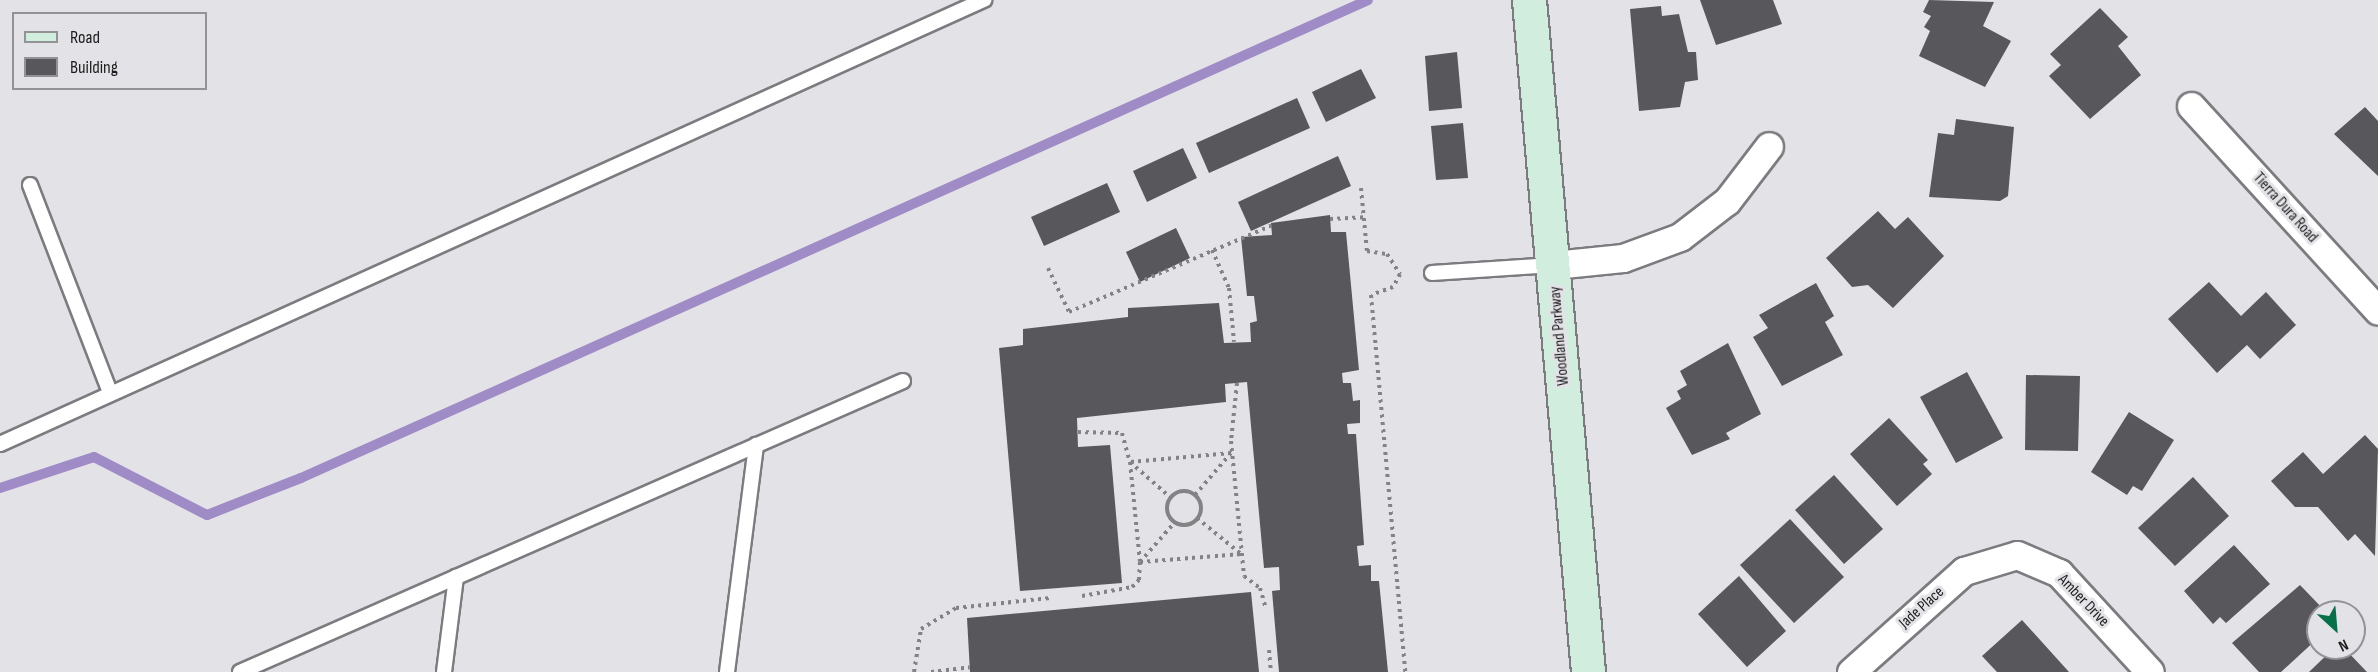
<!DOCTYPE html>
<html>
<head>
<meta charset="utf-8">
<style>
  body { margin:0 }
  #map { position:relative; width:2378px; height:672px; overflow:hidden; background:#e3e2e6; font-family:"Sofia Sans Condensed",sans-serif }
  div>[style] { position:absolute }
  .stream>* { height:10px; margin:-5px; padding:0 5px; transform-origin:5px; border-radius:5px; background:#9f8bc6 }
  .building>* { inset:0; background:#58575b }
  .path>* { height:4px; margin-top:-2px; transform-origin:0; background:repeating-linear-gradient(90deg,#838285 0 3px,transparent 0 7.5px) }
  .path>.ring { margin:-2px; padding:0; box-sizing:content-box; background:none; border:4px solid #838285; border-radius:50% }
  .roads { filter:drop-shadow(2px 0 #7c7b7f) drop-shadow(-2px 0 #7c7b7f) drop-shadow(0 2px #7c7b7f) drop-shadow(0 -2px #7c7b7f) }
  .lane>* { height:14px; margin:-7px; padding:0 7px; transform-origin:7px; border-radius:7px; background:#fff }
  .street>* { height:27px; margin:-13.5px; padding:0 13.5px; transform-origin:13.5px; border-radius:13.5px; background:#fff }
  .secondary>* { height:33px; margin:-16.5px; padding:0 16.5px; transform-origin:16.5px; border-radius:16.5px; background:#d0edde }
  span { translate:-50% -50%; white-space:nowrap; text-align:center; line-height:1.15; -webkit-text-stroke:6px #e3e2e6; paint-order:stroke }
  .street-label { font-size:16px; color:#1c1c1d }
  .legend { position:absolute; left:12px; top:12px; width:195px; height:78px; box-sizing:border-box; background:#e3e2e6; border:2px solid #939396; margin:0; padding:8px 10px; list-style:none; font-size:18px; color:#1c1c1d }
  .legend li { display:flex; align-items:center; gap:12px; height:30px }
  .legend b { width:30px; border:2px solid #939396 }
  .north { position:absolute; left:2306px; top:600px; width:60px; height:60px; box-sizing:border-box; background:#e3e2e6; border:2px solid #939396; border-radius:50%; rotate:154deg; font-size:16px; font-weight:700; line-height:24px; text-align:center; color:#1c1c1d }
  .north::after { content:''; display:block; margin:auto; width:21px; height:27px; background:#077048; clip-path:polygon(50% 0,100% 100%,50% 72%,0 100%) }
</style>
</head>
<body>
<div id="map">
  <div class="stream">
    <div style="left:0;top:488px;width:99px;rotate:-18.3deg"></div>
    <div style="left:94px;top:457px;width:127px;rotate:27.2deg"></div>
    <div style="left:207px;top:515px;width:101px;rotate:-21.5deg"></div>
    <div style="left:301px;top:478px;width:1169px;rotate:-24.13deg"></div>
  </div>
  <div class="building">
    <div style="clip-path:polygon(1700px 0,1773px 0,1782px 24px,1716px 45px)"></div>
    <div style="clip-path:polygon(1929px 0,1994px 2px,1983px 26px,2011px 41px,1985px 87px,1919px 56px,1930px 31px,1924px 27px,1931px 16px,1923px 12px)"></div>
    <div style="clip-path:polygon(1661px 6px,1662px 16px,1679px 14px,1688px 52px,1696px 52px,1698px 80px,1685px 82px,1680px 107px,1639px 111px,1630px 9px)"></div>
    <div style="clip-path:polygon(2100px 8px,2128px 37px,2118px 46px,2141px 75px,2090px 119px,2049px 76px,2061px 65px,2050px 54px)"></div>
    <div style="clip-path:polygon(1457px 52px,1462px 108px,1429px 111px,1425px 56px)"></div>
    <div style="clip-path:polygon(1361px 69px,1376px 98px,1326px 122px,1312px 92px)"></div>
    <div style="clip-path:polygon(1297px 98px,1310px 128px,1209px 173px,1196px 143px)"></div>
    <div style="clip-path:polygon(2365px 107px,2378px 121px,2378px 176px,2334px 134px)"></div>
    <div style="clip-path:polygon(1956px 119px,2014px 127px,2008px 196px,2000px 201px,1929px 197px,1938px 133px,1954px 135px)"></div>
    <div style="clip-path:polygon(1463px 123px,1468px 178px,1436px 180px,1431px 126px)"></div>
    <div style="clip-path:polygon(1183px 148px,1197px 178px,1147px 202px,1133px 171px)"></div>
    <div style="clip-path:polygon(1338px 156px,1351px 186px,1251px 231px,1238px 202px)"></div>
    <div style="clip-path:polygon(1107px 183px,1120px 212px,1044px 246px,1031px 217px)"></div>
    <div style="clip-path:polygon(1878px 211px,1895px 229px,1908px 217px,1944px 256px,1893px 308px,1868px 285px,1852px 287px,1826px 258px)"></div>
    <div style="clip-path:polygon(1330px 215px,1331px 232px,1346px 232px,1359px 370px,1342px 373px,1343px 383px,1351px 383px,1353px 401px,1360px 400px,1360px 423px,1347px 424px,1348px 434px,1356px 434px,1364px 545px,1357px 546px,1359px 566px,1371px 565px,1371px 581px,1379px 581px,1388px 672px,1279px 672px,1272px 591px,1280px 590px,1279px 567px,1264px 568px,1247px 382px,1225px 384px,1226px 402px,1077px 418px,1078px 447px,1110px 445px,1122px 583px,1020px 591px,999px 348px,1023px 345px,1023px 329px,1128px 317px,1128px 308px,1219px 303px,1224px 343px,1251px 342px,1250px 323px,1257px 321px,1254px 296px,1247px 296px,1241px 237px,1272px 235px,1271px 223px)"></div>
    <div style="clip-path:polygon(1176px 228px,1190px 258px,1140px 282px,1126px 252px)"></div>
    <div style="clip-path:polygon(2209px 282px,2241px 316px,2266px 292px,2296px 325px,2260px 359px,2247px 345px,2217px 373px,2168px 319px)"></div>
    <div style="clip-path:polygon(1816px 283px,1834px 316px,1825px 322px,1843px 355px,1782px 386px,1753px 337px,1768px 328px,1759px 315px)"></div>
    <div style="clip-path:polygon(1728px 343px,1761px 414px,1726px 433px,1730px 439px,1692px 455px,1666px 408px,1681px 399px,1677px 391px,1687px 385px,1680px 371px)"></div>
    <div style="clip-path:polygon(1967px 372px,2003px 438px,1956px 463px,1920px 397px)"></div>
    <div style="clip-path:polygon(2026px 375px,2080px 376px,2078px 451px,2025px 450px)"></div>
    <div style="clip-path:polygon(2129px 412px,2174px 440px,2142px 491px,2133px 486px,2127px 495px,2091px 472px)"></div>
    <div style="clip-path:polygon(1889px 418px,1928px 460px,1923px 464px,1932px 474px,1897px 506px,1850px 454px)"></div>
    <div style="clip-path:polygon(2365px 435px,2378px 449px,2375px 556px,2355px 534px,2348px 541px,2318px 507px,2295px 507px,2271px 481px,2303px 452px,2323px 474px)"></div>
    <div style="clip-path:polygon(1834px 475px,1883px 529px,1844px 564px,1795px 510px)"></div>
    <div style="clip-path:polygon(2193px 477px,2229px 516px,2175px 566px,2138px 528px)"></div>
    <div style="clip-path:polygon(1790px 519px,1844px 577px,1794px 623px,1740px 565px)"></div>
    <div style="clip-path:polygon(2234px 545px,2270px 584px,2226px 623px,2220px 617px,2213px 624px,2184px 591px)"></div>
    <div style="clip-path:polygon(1739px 576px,1786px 631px,1747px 667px,1698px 614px)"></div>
    <div style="clip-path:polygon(2300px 585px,2326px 612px,2318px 612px,2318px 638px,2281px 672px,2259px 672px,2232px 643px)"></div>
    <div style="clip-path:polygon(1251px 592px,1259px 672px,970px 672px,967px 618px)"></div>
    <div style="clip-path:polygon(2022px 620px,2069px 672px,1997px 672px,1982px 656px)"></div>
    <div style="clip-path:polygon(2334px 648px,2344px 648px,2367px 672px,2309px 672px)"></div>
  </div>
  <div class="path">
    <div style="left:1361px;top:188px;width:63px;rotate:84.6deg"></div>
    <div style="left:1367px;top:251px;width:20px;rotate:9deg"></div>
    <div style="left:1387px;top:254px;width:24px;rotate:57deg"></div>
    <div style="left:1400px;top:274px;width:15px;rotate:118deg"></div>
    <div style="left:1393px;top:287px;width:23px;rotate:160deg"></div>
    <div style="left:1371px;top:295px;width:379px;rotate:84.8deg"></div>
    <div style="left:1330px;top:219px;width:34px;rotate:-3deg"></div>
    <div style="left:1212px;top:250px;width:42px;rotate:65.9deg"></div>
    <div style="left:1229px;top:288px;width:54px;rotate:84.7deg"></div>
    <div style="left:1048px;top:268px;width:49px;rotate:64.5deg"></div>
    <div style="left:1069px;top:312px;width:220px;rotate:-23.1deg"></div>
    <div style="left:1237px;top:383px;width:58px;rotate:95.9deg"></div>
    <div style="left:1231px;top:441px;width:136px;rotate:84.5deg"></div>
    <div style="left:1244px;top:576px;width:20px;rotate:37deg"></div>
    <div style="left:1260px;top:588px;width:22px;rotate:74deg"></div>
    <div style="left:1078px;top:432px;width:44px;rotate:1.3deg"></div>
    <div style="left:1122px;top:433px;width:30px;rotate:75deg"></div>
    <div style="left:1130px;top:462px;width:53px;rotate:41.2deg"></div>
    <div style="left:1231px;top:453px;width:101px;rotate:174.9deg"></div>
    <div style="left:1130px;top:462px;width:100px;rotate:84.3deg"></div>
    <div style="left:1140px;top:562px;width:102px;rotate:-4.5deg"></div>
    <div class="ring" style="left:1167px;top:491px;width:30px;height:30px"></div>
    <div style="left:1195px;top:495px;width:55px;rotate:-49.4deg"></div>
    <div style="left:1197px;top:518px;width:57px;rotate:39.3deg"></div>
    <div style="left:1082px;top:596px;width:51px;rotate:-10.2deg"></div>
    <div style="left:1132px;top:587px;width:10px;rotate:-45deg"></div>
    <div style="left:1139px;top:580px;width:18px;rotate:-87deg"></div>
    <div style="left:1140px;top:562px;width:53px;rotate:-48.8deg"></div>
    <div style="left:1269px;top:650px;width:22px;rotate:85deg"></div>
    <div style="left:914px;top:672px;width:44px;rotate:-80.8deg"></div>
    <div style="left:921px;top:629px;width:41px;rotate:-31deg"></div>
    <div style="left:956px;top:608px;width:95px;rotate:-6.1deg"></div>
    <div style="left:931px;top:672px;width:39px;rotate:-7deg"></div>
  </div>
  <div class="roads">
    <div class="lane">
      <div style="left:30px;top:185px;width:222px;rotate:68.9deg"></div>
      <div style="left:1432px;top:273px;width:121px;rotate:-3.8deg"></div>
      <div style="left:0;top:444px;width:1080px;rotate:-24.29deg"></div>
      <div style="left:240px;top:672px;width:724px;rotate:-23.7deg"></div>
      <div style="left:444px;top:672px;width:96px;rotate:-82.8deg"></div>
      <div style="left:727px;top:672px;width:229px;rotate:-82.7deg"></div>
    </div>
    <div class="street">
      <div style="left:2191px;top:106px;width:277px;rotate:47.6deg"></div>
      <div style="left:1554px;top:265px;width:69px;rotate:-5.8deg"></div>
      <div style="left:1623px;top:258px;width:61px;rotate:-20.2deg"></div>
      <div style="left:1680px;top:237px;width:59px;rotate:-37.5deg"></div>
      <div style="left:1727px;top:201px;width:69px;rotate:-52.6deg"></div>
      <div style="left:1851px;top:672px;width:152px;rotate:-41.8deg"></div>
      <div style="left:1964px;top:571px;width:55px;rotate:-16.8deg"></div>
      <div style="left:2017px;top:555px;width:46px;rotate:23.2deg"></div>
      <div style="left:2059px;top:573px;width:134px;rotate:47.4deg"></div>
    </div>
    <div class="secondary">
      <div style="left:1529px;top:0;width:675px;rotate:84.98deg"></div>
    </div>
  </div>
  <div class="street-label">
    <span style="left:2285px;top:208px;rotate:48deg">Tierra Dura Road</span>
    <span style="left:1560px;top:336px;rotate:-95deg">Woodland Parkway</span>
    <span style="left:2083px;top:601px;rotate:46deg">Amber Drive</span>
    <span style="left:1922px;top:608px;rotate:-42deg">Jade Place</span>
  </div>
  <ul class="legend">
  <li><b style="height:8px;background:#d0edde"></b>Road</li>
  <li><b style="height:16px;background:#58575b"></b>Building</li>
  </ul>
  <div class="north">N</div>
</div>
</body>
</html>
